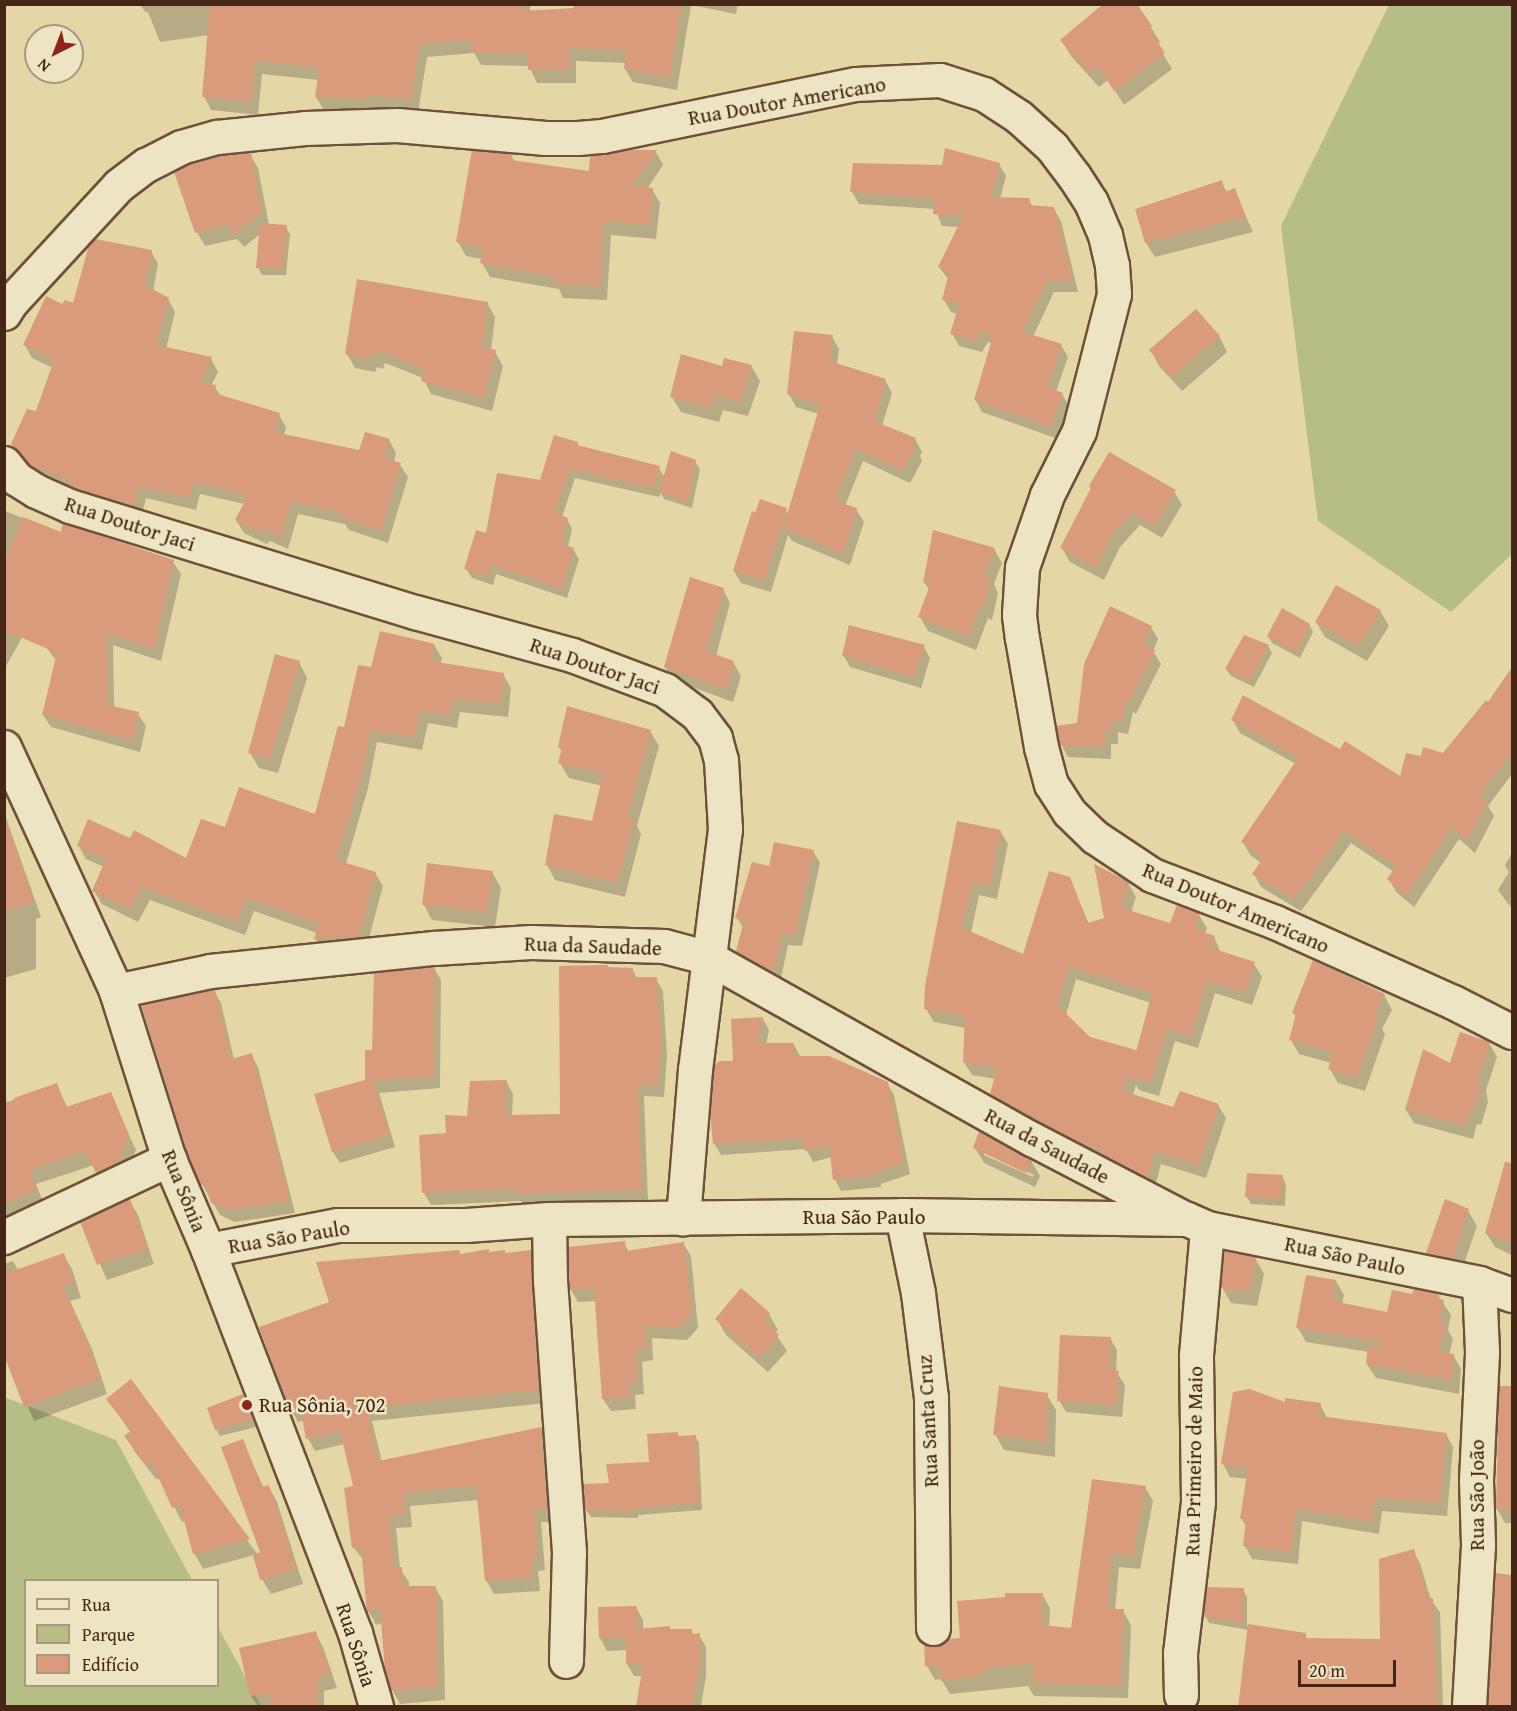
<!DOCTYPE html>
<html>
<head>
<meta charset="utf-8">
<style>
  body { margin:0 }
  #map { position:relative; width:1517px; height:1711px; overflow:hidden; background:#e4d6a5; font-family:"Gentium Book Plus",serif }
  div>[style] { position:absolute }
  .green>* { inset:0; background:#b6bd85 }
  .shadow>* { inset:0; background:#0003 }
  .building>* { inset:0; background:#d99b7b }
  .roads { filter:drop-shadow(2px 0 #6d5139) drop-shadow(-2px 0 #6d5139) drop-shadow(0 2px #6d5139) drop-shadow(0 -2px #6d5139) }
  .street>* { height:33px; margin:-16.5px; padding:0 16.5px; transform-origin:16.5px; border-radius:16.5px; background:#ede4c4 }
  .dots>* { width:16px; height:16px; translate:-50% -50%; box-sizing:border-box; border:3px solid #ede4c4; border-radius:50% }
  span { translate:-50% -50%; white-space:nowrap; text-align:center; line-height:1.15; -webkit-text-stroke:5px #ede4c4; paint-order:stroke }
  .street-label { font-size:21px; color:#452515 }
  .poi-label { font-size:21px; color:#452515 }
  .left { translate:0 -50%; text-align:left }
  .frame { position:absolute; inset:0; border:6px solid #452515; pointer-events:none }
  .legend { position:absolute; left:24px; top:1579px; width:195px; height:108px; box-sizing:border-box; background:#ede4c4; border:2px solid #aa987e; margin:0; padding:8px 10px; list-style:none; font-size:18px; color:#452515 }
  .legend li { display:flex; align-items:center; gap:12px; height:30px }
  .legend b { width:30px; border:2px solid #aa987e }
  .north { position:absolute; left:24px; top:24px; width:60px; height:60px; box-sizing:border-box; background:#ede4c4; border:2px solid #aa987e; border-radius:50%; rotate:222deg; font-size:16px; font-weight:700; line-height:24px; text-align:center; color:#452515 }
  .north::after { content:''; display:block; margin:auto; width:21px; height:27px; background:#8f2418; clip-path:polygon(50% 0,100% 100%,50% 72%,0 100%) }
  .scale { position:absolute; left:1298px; top:1660px; width:98px; height:27px; box-sizing:border-box; border:3px solid #452515; border-top:0; padding-left:8px; font-size:18px; line-height:21px; white-space:nowrap; color:#452515; -webkit-text-stroke:4px #ede4c4; paint-order:stroke }
</style>
</head>
<body>
<div id="map">
  <div class="green">
    <div style="clip-path:polygon(1389px 5px,1512px 5px,1512px 554px,1451px 612px,1318px 521px,1281px 226px)"></div>
    <div style="clip-path:polygon(4px 1397px,116px 1440px,192px 1580px,26px 1580px,26px 1686px,218px 1686px,218px 1627px,261px 1706px,5px 1706px)"></div>
  </div>
  <div class="shadow">
    <div style="clip-path:polygon(140px 4px,530px 4px,530px 12px,576px 9px,576px 4px,738px 4px,736px 14px,691px 5px,677px 90px,633px 82px,625px 69px,626px 63px,576px 61px,576px 83px,537px 83px,529px 66px,481px 65px,474px 53px,427px 57px,418px 112px,373px 108px,373px 112px,324px 110px,316px 97px,319px 80px,262px 74px,258px 115px,211px 110px,204px 96px,209px 35px,160px 42px,148px 12px,145px 12px)"></div>
    <div style="clip-path:polygon(1151px 27px,1160px 42px,1157px 44px,1172px 69px,1124px 105px,1108px 80px,1099px 87px,1071px 56px,1062px 41px)"></div>
    <div style="clip-path:polygon(656px 152px,663px 165px,647px 189px,652px 189px,660px 203px,656px 239px,611px 235px,607px 300px,563px 298px,559px 289px,490px 277px,482px 263px,482px 259px,466px 256px,458px 242px,511px 155px,515px 162px,590px 173px)"></div>
    <div style="clip-path:polygon(250px 154px,258px 168px,269px 225px,286px 227px,290px 234px,286px 275px,262px 275px,258px 268px,260px 234px,244px 247px,237px 239px,205px 246px,197px 232px)"></div>
    <div style="clip-path:polygon(999px 164px,1006px 176px,1000px 199px,1029px 200px,1033px 207px,1054px 209px,1061px 221px,1078px 292px,1054px 292px,1033px 337px,1061px 345px,1068px 357px,1056px 392px,1062px 394px,1069px 406px,1058px 439px,982px 412px,975px 399px,993px 344px,988px 342px,982px 352px,959px 346px,952px 333px,958px 314px,951px 312px,944px 300px,949px 280px,939px 267px,959px 227px,942px 226px,935px 209px,859px 204px,852px 192px,943px 166px)"></div>
    <div style="clip-path:polygon(1221px 182px,1227px 192px,1234px 190px,1253px 232px,1155px 257px,1146px 243px)"></div>
    <div style="clip-path:polygon(151px 251px,158px 264px,153px 291px,168px 299px,175px 312px,166px 349px,211px 359px,218px 372px,211px 386px,215px 387px,221px 397px,279px 415px,286px 427px,284px 436px,360px 452px,389px 440px,396px 453px,394px 463px,400px 465px,408px 477px,388px 543px,349px 530px,345px 524px,298px 514px,288px 549px,270px 541px,267px 544px,244px 533px,236px 520px,245px 504px,200px 494px,196px 510px,146px 498px,141px 518px,39px 478px,21px 457px,13px 444px,37px 413px,53px 368px,32px 358px,25px 345px,62px 306px,74px 305px)"></div>
    <div style="clip-path:polygon(487px 303px,495px 317px,491px 351px,495px 352px,503px 366px,492px 411px,431px 394px,423px 378px,385px 363px,383px 369px,377px 367px,375px 372px,355px 368px,347px 354px)"></div>
    <div style="clip-path:polygon(1219px 336px,1227px 352px,1182px 391px,1159px 366px,1151px 351px)"></div>
    <div style="clip-path:polygon(832px 337px,839px 349px,837px 365px,885px 380px,892px 393px,882px 426px,915px 439px,922px 452px,920px 456px,922px 461px,910px 483px,863px 461px,845px 506px,856px 509px,864px 522px,850px 565px,792px 541px,788px 535px,771px 592px,741px 583px,734px 571px,786px 510px,788px 515px,819px 414px,796px 407px,789px 394px)"></div>
    <div style="clip-path:polygon(751px 366px,760px 381px,748px 416px,723px 410px,719px 422px,681px 412px,672px 397px,723px 368px)"></div>
    <div style="clip-path:polygon(577px 443px,579px 446px,659px 468px,665px 478px,695px 462px,700px 469px,692px 508px,664px 499px,661px 493px,659px 497px,575px 478px,562px 517px,567px 519px,572px 529px,568px 547px,573px 549px,579px 559px,567px 598px,496px 574px,493px 585px,472px 578px,466px 569px,488px 535px)"></div>
    <div style="clip-path:polygon(1174px 491px,1182px 505px,1162px 538px,1140px 525px,1120px 547px,1104px 580px,1070px 562px,1062px 548px)"></div>
    <div style="clip-path:polygon(4px 504px,5px 511px,63px 534px,173px 562px,181px 574px,161px 661px,113px 645px,114px 708px,138px 714px,146px 726px,140px 752px,51px 727px,43px 715px,57px 662px,46px 647px,72px 616px,4px 555px)"></div>
    <div style="clip-path:polygon(994px 549px,1002px 563px,994px 584px,998px 593px,992px 620px,988px 618px,976px 650px,928px 631px,920px 617px,929px 590px,925px 583px)"></div>
    <div style="clip-path:polygon(723px 589px,730px 603px,716px 656px,733px 662px,741px 676px,733px 702px,673px 680px,665px 667px)"></div>
    <div style="clip-path:polygon(4px 609px,25px 632px,4px 670px)"></div>
    <div style="clip-path:polygon(1380px 611px,1389px 626px,1367px 661px,1325px 637px,1316px 622px)"></div>
    <div style="clip-path:polygon(1309px 625px,1313px 632px,1300px 658px,1272px 643px,1268px 636px)"></div>
    <div style="clip-path:polygon(1151px 627px,1158px 639px,1153px 651px,1161px 664px,1136px 714px,1133px 712px,1128px 734px,1118px 732px,1118px 744px,1111px 744px,1111px 759px,1068px 757px,1061px 744px)"></div>
    <div style="clip-path:polygon(434px 645px,442px 658px,440px 664px,503px 674px,511px 688px,508px 717px,460px 712px,457px 728px,428px 723px,422px 750px,377px 742px,368px 788px,346px 864px,375px 873px,383px 886px,366px 949px,323px 952px,315px 938px,317px 933px,254px 911px,245px 935px,150px 900px,138px 922px,102px 904px,94px 891px,104px 867px,86px 859px,79px 846px,130px 840px,187px 861px,225px 829px,316px 816px,345px 729px,373px 669px)"></div>
    <div style="clip-path:polygon(1268px 646px,1272px 653px,1254px 687px,1231px 676px,1226px 669px)"></div>
    <div style="clip-path:polygon(924px 647px,930px 658px,921px 688px,850px 667px,844px 656px)"></div>
    <div style="clip-path:polygon(299px 662px,307px 678px,278px 773px,259px 768px,250px 753px)"></div>
    <div style="clip-path:polygon(1512px 670px,1512px 774px,1488px 806px,1494px 816px,1475px 853px,1459px 839px,1414px 907px,1396px 892px,1389px 879px,1394px 872px,1351px 843px,1301px 911px,1261px 887px,1254px 874px,1261px 863px,1250px 855px,1243px 842px,1296px 764px,1240px 733px,1233px 720px,1340px 751px,1401px 778px,1422px 758px,1443px 754px,1488px 704px)"></div>
    <div style="clip-path:polygon(650px 731px,659px 746px,637px 826px,641px 834px,625px 897px,555px 880px,547px 865px,593px 823px,602px 786px,569px 778px,560px 763px,562px 752px,559px 747px)"></div>
    <div style="clip-path:polygon(4px 812px,41px 917px,36px 919px,36px 969px,4px 978px)"></div>
    <div style="clip-path:polygon(evenodd,958px 822px,1000px 831px,1008px 844px,997px 899px,979px 895px,971px 933px,1024px 956px,1069px 879px,1089px 924px,1106px 919px,1128px 883px,1136px 897px,1131px 912px,1171px 925px,1199px 915px,1207px 928px,1205px 934px,1214px 937px,1221px 953px,1254px 964px,1262px 977px,1252px 1005px,1215px 993px,1198px 1048px,1175px 1041px,1159px 1096px,1139px 1090px,1136px 1085px,1133px 1095px,1174px 1109px,1218px 1105px,1226px 1118px,1206px 1178px,1161px 1164px,1154px 1190px,999px 1107px,992px 1094px,996px 1079px,972px 1075px,964px 1062px,966px 1028px,934px 1022px,926px 1009px,958px 822px,1076px 979px,1151px 1003px,1137px 1055px,1135px 1051px,1089px 1038px,1066px 1015px,1076px 979px)"></div>
    <div style="clip-path:polygon(813px 851px,820px 863px,802px 946px,788px 945px,780px 983px,744px 964px,737px 951px,744px 929px,737px 918px,770px 868px)"></div>
    <div style="clip-path:polygon(1512px 853px,1512px 909px,1498px 890px,1509px 872px,1505px 865px)"></div>
    <div style="clip-path:polygon(492px 872px,501px 888px,495px 927px,432px 920px,424px 905px)"></div>
    <div style="clip-path:polygon(434px 968px,441px 980px,440px 1088px,379px 1093px,395px 1147px,340px 1163px,333px 1152px,367px 1081px,374px 1051px)"></div>
    <div style="clip-path:polygon(632px 969px,637px 978px,656px 979px,663px 991px,667px 1056px,664px 1097px,644px 1096px,648px 1202px,524px 1206px,521px 1201px,431px 1205px,424px 1193px,421px 1137px,448px 1135px,506px 1081px,513px 1094px,512px 1116px,562px 1115px)"></div>
    <div style="clip-path:polygon(214px 991px,221px 1003px,234px 1059px,251px 1055px,258px 1067px,295px 1213px,235px 1222px,220px 1215px,202px 1184px)"></div>
    <div style="clip-path:polygon(1384px 995px,1392px 1010px,1382px 1029px,1385px 1034px,1365px 1091px,1338px 1083px,1330px 1069px,1331px 1063px,1299px 1054px,1291px 1040px,1297px 1018px,1293px 1012px)"></div>
    <div style="clip-path:polygon(763px 1019px,769px 1030px,766px 1045px,794px 1045px,800px 1056px,887px 1083px,894px 1095px,910px 1174px,881px 1184px,881px 1187px,841px 1191px,835px 1179px,832px 1157px,813px 1162px,806px 1149px,721px 1155px,714px 1143px,735px 1062px)"></div>
    <div style="clip-path:polygon(1489px 1043px,1497px 1057px,1486px 1090px,1488px 1102px,1481px 1125px,1477px 1124px,1473px 1139px,1414px 1123px,1406px 1110px,1451px 1065px)"></div>
    <div style="clip-path:polygon(56px 1085px,68px 1108px,110px 1094px,136px 1150px,125px 1176px,105px 1186px,94px 1165px,36px 1184px,44px 1204px,4px 1222px,4px 1103px)"></div>
    <div style="clip-path:polygon(evenodd,975px 1148px,1031px 1161px,1040px 1176px,1035px 1187px,984px 1163px,975px 1148px,984px 1152px,1034px 1175px,1033px 1177px,984px 1155px,984px 1152px)"></div>
    <div style="clip-path:polygon(1248px 1175px,1282px 1177px,1286px 1184px,1285px 1206px,1251px 1204px,1247px 1197px)"></div>
    <div style="clip-path:polygon(129px 1200px,138px 1215px,154px 1264px,107px 1280px,82px 1223px)"></div>
    <div style="clip-path:polygon(1498px 1202px,1512px 1207px,1512px 1255px,1495px 1247px,1486px 1233px)"></div>
    <div style="clip-path:polygon(1468px 1211px,1477px 1226px,1461px 1273px,1437px 1268px,1428px 1253px)"></div>
    <div style="clip-path:polygon(624px 1243px,629px 1252px,683px 1243px,691px 1256px,698px 1328px,687px 1340px,652px 1338px,653px 1360px,642px 1362px,644px 1394px,635px 1395px,636px 1409px,611px 1411px,603px 1399px,596px 1301px,578px 1302px,571px 1290px,570px 1248px)"></div>
    <div style="clip-path:polygon(459px 1251px,461px 1255px,488px 1251px,490px 1254px,506px 1255px,530px 1252px,538px 1265px,546px 1403px,372px 1421px,382px 1462px,541px 1428px,548px 1441px,554px 1522px,541px 1522px,545px 1570px,538px 1571px,540px 1591px,494px 1594px,486px 1580px,479px 1500px,410px 1506px,412px 1527px,396px 1528px,400px 1569px,409px 1582px,409px 1588px,435px 1587px,443px 1601px,445px 1700px,400px 1704px,393px 1691px,383px 1623px,376px 1625px,369px 1612px,364px 1561px,354px 1548px,355px 1487px,344px 1444px,315px 1451px,308px 1438px,304px 1420px,298px 1422px,291px 1409px,261px 1328px,331px 1303px)"></div>
    <div style="clip-path:polygon(63px 1255px,72px 1269px,81px 1298px,70px 1301px,92px 1349px,107px 1394px,34px 1421px,7px 1359px,4px 1360px,4px 1264px,13px 1261px,18px 1270px)"></div>
    <div style="clip-path:polygon(1255px 1258px,1264px 1274px,1257px 1306px,1231px 1303px,1222px 1287px)"></div>
    <div style="clip-path:polygon(1336px 1281px,1344px 1295px,1342px 1305px,1388px 1314px,1413px 1296px,1438px 1295px,1451px 1315px,1448px 1330px,1453px 1339px,1449px 1355px,1453px 1355px,1461px 1369px,1459px 1394px,1376px 1378px,1367px 1364px,1369px 1352px,1306px 1342px,1298px 1328px)"></div>
    <div style="clip-path:polygon(741px 1290px,769px 1314px,778px 1330px,775px 1333px,787px 1351px,768px 1372px,726px 1335px,717px 1319px)"></div>
    <div style="clip-path:polygon(1110px 1338px,1117px 1350px,1116px 1372px,1125px 1385px,1122px 1417px,1066px 1412px,1059px 1400px)"></div>
    <div style="clip-path:polygon(131px 1381px,258px 1555px,262px 1552px,242px 1441px,264px 1488px,269px 1487px,277px 1502px,303px 1584px,271px 1594px,262px 1579px,254px 1555px,203px 1569px,194px 1553px,186px 1521px,182px 1522px,160px 1478px,156px 1479px,135px 1452px,126px 1437px,131px 1433px,108px 1400px)"></div>
    <div style="clip-path:polygon(1506px 1386px,1512px 1386px,1512px 1523px,1505px 1523px,1497px 1509px)"></div>
    <div style="clip-path:polygon(1047px 1395px,1056px 1410px,1055px 1457px,1004px 1450px,995px 1434px)"></div>
    <div style="clip-path:polygon(242px 1396px,256px 1427px,220px 1436px,216px 1429px)"></div>
    <div style="clip-path:polygon(1320px 1404px,1327px 1418px,1446px 1434px,1453px 1447px,1447px 1516px,1382px 1511px,1379px 1534px,1302px 1521px,1298px 1564px,1252px 1559px,1245px 1546px,1247px 1528px,1241px 1518px,1248px 1479px,1230px 1477px,1223px 1464px)"></div>
    <div style="clip-path:polygon(677px 1433px,680px 1437px,695px 1436px,699px 1443px,702px 1510px,638px 1515px,638px 1518px,591px 1517px,586px 1510px,610px 1484px,650px 1463px)"></div>
    <div style="clip-path:polygon(1145px 1487px,1153px 1501px,1140px 1569px,1119px 1567px,1115px 1611px,1123px 1611px,1131px 1625px,1128px 1698px,1034px 1696px,1028px 1686px,950px 1694px,941px 1679px,935px 1680px,927px 1666px,926px 1646px,934px 1648px,961px 1640px,1042px 1594px,1050px 1608px,1049px 1628px,1072px 1630px)"></div>
    <div style="clip-path:polygon(1413px 1551px,1420px 1563px,1431px 1600px,1440px 1612px,1443px 1706px,1240px 1706px,1249px 1630px,1209px 1623px,1205px 1615px,1243px 1590px,1247px 1597px,1247px 1625px,1305px 1635px,1308px 1639px,1381px 1641px)"></div>
    <div style="clip-path:polygon(1497px 1575px,1512px 1576px,1512px 1706px,1489px 1706px)"></div>
    <div style="clip-path:polygon(636px 1607px,643px 1620px,643px 1630px,691px 1631px,694px 1635px,699px 1635px,706px 1647px,706px 1676px,701px 1706px,638px 1706px,642px 1676px,634px 1676px,627px 1664px,627px 1650px,607px 1651px,600px 1638px)"></div>
    <div style="clip-path:polygon(315px 1633px,323px 1647px,337px 1688px,324px 1691px,324px 1706px,258px 1706px,251px 1696px)"></div>
  </div>
  <div class="building">
    <div style="clip-path:polygon(210px 4px,523px 4px,522px 11px,574px 8px,574px 4px,682px 4px,670px 78px,624px 69px,626px 51px,569px 48px,569px 70px,528px 70px,528px 54px,472px 52px,472px 40px,420px 44px,411px 100px,366px 95px,366px 99px,315px 97px,319px 68px,256px 61px,251px 102px,202px 97px)"></div>
    <div style="clip-path:polygon(1103px 4px,1137px 4px,1152px 26px,1149px 29px,1165px 53px,1114px 91px,1098px 66px,1089px 73px,1060px 40px)"></div>
    <div style="clip-path:polygon(945px 148px,1000px 163px,991px 197px,1030px 198px,1029px 205px,1054px 207px,1073px 281px,1047px 280px,1023px 332px,1062px 344px,1047px 387px,1063px 393px,1051px 427px,974px 400px,993px 336px,981px 331px,976px 341px,950px 334px,959px 305px,942px 300px,949px 273px,938px 267px,963px 216px,933px 214px,934px 198px,850px 192px,853px 163px,942px 165px)"></div>
    <div style="clip-path:polygon(472px 150px,512px 154px,511px 160px,589px 171px,590px 156px,626px 150px,657px 150px,632px 186px,653px 188px,649px 225px,604px 221px,600px 286px,554px 284px,554px 277px,480px 263px,483px 247px,456px 242px)"></div>
    <div style="clip-path:polygon(251px 152px,262px 212px,234px 234px,227px 225px,195px 233px,174px 172px,188px 165px,220px 155px)"></div>
    <div style="clip-path:polygon(1222px 180px,1225px 192px,1235px 188px,1246px 217px,1145px 243px,1135px 209px)"></div>
    <div style="clip-path:polygon(260px 223px,287px 225px,283px 268px,256px 268px)"></div>
    <div style="clip-path:polygon(95px 239px,152px 250px,145px 285px,169px 298px,156px 345px,212px 357px,200px 382px,216px 385px,214px 393px,280px 413px,274px 432px,359px 450px,365px 432px,390px 439px,384px 458px,401px 463px,381px 531px,340px 517px,341px 512px,291px 502px,281px 537px,262px 529px,259px 532px,235px 520px,248px 495px,193px 482px,189px 498px,139px 486px,134px 506px,77px 488px,69px 485px,69px 480px,30px 465px,11px 444px,27px 409px,36px 411px,54px 360px,23px 345px,46px 296px,62px 304px,65px 300px,73px 303px,89px 245px)"></div>
    <div style="clip-path:polygon(357px 279px,488px 302px,482px 347px,496px 350px,484px 398px,421px 381px,424px 369px,377px 350px,376px 356px,369px 354px,368px 359px,345px 354px)"></div>
    <div style="clip-path:polygon(1196px 309px,1220px 336px,1172px 377px,1149px 350px)"></div>
    <div style="clip-path:polygon(794px 331px,833px 335px,830px 361px,886px 379px,874px 421px,916px 438px,912px 446px,916px 447px,902px 471px,856px 449px,835px 501px,857px 508px,843px 553px,783px 528px,820px 405px,787px 394px)"></div>
    <div style="clip-path:polygon(681px 354px,722px 366px,724px 358px,752px 365px,740px 402px,715px 395px,711px 408px,670px 397px)"></div>
    <div style="clip-path:polygon(554px 435px,578px 442px,577px 445px,660px 466px,654px 488px,569px 469px,555px 513px,568px 518px,562px 544px,574px 548px,562px 589px,491px 565px,488px 576px,464px 569px,476px 530px,486px 533px,497px 473px,540px 480px)"></div>
    <div style="clip-path:polygon(671px 451px,696px 460px,688px 502px,659px 492px)"></div>
    <div style="clip-path:polygon(1109px 452px,1176px 490px,1154px 526px,1132px 513px,1113px 533px,1096px 567px,1060px 548px,1091px 488px,1089px 486px)"></div>
    <div style="clip-path:polygon(760px 499px,787px 508px,764px 580px,733px 571px,752px 511px,755px 513px)"></div>
    <div style="clip-path:polygon(23px 517px,61px 532px,63px 523px,174px 560px,154px 649px,107px 633px,108px 705px,139px 712px,133px 740px,42px 715px,57px 653px,4px 630px,4px 563px)"></div>
    <div style="clip-path:polygon(933px 530px,995px 548px,984px 575px,991px 577px,984px 606px,980px 605px,968px 636px,918px 617px,930px 585px,923px 583px)"></div>
    <div style="clip-path:polygon(690px 577px,724px 588px,706px 651px,734px 661px,726px 689px,664px 667px)"></div>
    <div style="clip-path:polygon(1336px 585px,1381px 610px,1358px 646px,1315px 622px)"></div>
    <div style="clip-path:polygon(1110px 606px,1152px 626px,1143px 644px,1155px 650px,1129px 702px,1126px 701px,1122px 722px,1112px 720px,1112px 732px,1105px 732px,1105px 747px,1060px 745px,1056px 726px,1077px 723px,1084px 664px)"></div>
    <div style="clip-path:polygon(1282px 608px,1310px 624px,1296px 652px,1267px 636px)"></div>
    <div style="clip-path:polygon(849px 625px,925px 645px,914px 677px,842px 656px)"></div>
    <div style="clip-path:polygon(380px 631px,435px 644px,431px 661px,504px 673px,501px 704px,453px 699px,450px 715px,421px 710px,414px 737px,370px 730px,362px 774px,336px 860px,376px 872px,359px 936px,314px 939px,319px 923px,246px 898px,237px 922px,142px 887px,130px 909px,92px 891px,106px 859px,77px 846px,88px 819px,130px 838px,134px 830px,186px 858px,201px 819px,225px 827px,239px 787px,315px 814px,338px 726px,344px 727px,358px 665px,371px 667px)"></div>
    <div style="clip-path:polygon(1244px 635px,1269px 645px,1249px 681px,1225px 669px)"></div>
    <div style="clip-path:polygon(275px 654px,300px 661px,270px 759px,248px 753px)"></div>
    <div style="clip-path:polygon(1512px 667px,1512px 752px,1478px 797px,1488px 802px,1467px 841px,1452px 827px,1406px 896px,1387px 879px,1396px 866px,1344px 831px,1294px 899px,1252px 874px,1263px 858px,1241px 842px,1298px 758px,1231px 720px,1243px 695px,1340px 749px,1345px 741px,1400px 776px,1406px 753px,1421px 756px,1423px 747px,1443px 753px,1486px 700px,1488px 702px)"></div>
    <div style="clip-path:polygon(567px 706px,651px 730px,628px 816px,634px 818px,617px 883px,545px 865px,554px 814px,592px 821px,603px 774px,558px 763px,562px 748px,558px 747px)"></div>
    <div style="clip-path:polygon(957px 821px,1001px 830px,990px 886px,972px 882px,962px 928px,1023px 954px,1049px 871px,1070px 877px,1088px 923px,1104px 918px,1094px 864px,1129px 882px,1122px 908px,1170px 923px,1177px 905px,1200px 913px,1195px 929px,1215px 936px,1211px 948px,1255px 962px,1245px 993px,1207px 980px,1191px 1036px,1167px 1029px,1151px 1083px,1129px 1077px,1152px 993px,1069px 967px,1062px 991px,1058px 1006px,1090px 1037px,1136px 1050px,1123px 1091px,1173px 1107px,1180px 1091px,1219px 1104px,1199px 1165px,1154px 1152px,1147px 1178px,1101px 1154px,1102px 1151px,1080px 1143px,990px 1094px,997px 1068px,963px 1062px,965px 1016px,924px 1009px,925px 986px)"></div>
    <div style="clip-path:polygon(4px 826px,8px 826px,34px 903px,4px 911px)"></div>
    <div style="clip-path:polygon(774px 842px,814px 850px,795px 935px,782px 934px,773px 972px,736px 951px,744px 921px,735px 918px,752px 862px,769px 866px)"></div>
    <div style="clip-path:polygon(427px 863px,493px 871px,487px 912px,422px 905px)"></div>
    <div style="clip-path:polygon(1313px 960px,1385px 994px,1373px 1016px,1378px 1019px,1357px 1078px,1328px 1069px,1333px 1052px,1289px 1040px,1296px 1014px,1292px 1013px)"></div>
    <div style="clip-path:polygon(608px 965px,608px 967px,633px 968px,632px 977px,657px 977px,661px 1043px,658px 1085px,638px 1085px,642px 1190px,515px 1194px,515px 1189px,422px 1193px,419px 1135px,446px 1133px,445px 1115px,467px 1116px,470px 1081px,507px 1080px,505px 1115px,560px 1114px,559px 966px)"></div>
    <div style="clip-path:polygon(435px 967px,434px 1076px,373px 1081px,390px 1135px,332px 1152px,314px 1094px,365px 1080px,365px 1050px,372px 1050px,374px 973px)"></div>
    <div style="clip-path:polygon(215px 989px,231px 1059px,252px 1053px,290px 1201px,228px 1210px,211px 1203px,205px 1184px,200px 1185px,187px 1152px,141px 1005px)"></div>
    <div style="clip-path:polygon(763px 1017px,758px 1043px,794px 1043px,794px 1056px,829px 1056px,888px 1082px,904px 1162px,875px 1172px,875px 1175px,833px 1180px,829px 1145px,805px 1151px,801px 1138px,713px 1144px,710px 1112px,714px 1065px,720px 1061px,733px 1061px,731px 1019px)"></div>
    <div style="clip-path:polygon(1460px 1032px,1490px 1042px,1479px 1076px,1478px 1086px,1481px 1088px,1474px 1112px,1470px 1111px,1465px 1126px,1405px 1110px,1423px 1049px,1450px 1063px)"></div>
    <div style="clip-path:polygon(57px 1083px,66px 1107px,111px 1092px,129px 1135px,118px 1162px,96px 1173px,85px 1151px,29px 1170px,37px 1189px,4px 1204px,4px 1106px,15px 1101px,14px 1098px)"></div>
    <div style="clip-path:polygon(979px 1131px,1032px 1160px,1026px 1173px,973px 1148px)"></div>
    <div style="clip-path:polygon(1505px 1162px,1512px 1163px,1512px 1243px,1485px 1233px)"></div>
    <div style="clip-path:polygon(1247px 1173px,1283px 1175px,1281px 1200px,1245px 1197px)"></div>
    <div style="clip-path:polygon(130px 1198px,147px 1249px,97px 1265px,80px 1222px)"></div>
    <div style="clip-path:polygon(1445px 1199px,1469px 1209px,1453px 1259px,1426px 1253px)"></div>
    <div style="clip-path:polygon(625px 1241px,626px 1251px,684px 1242px,692px 1314px,680px 1328px,645px 1326px,647px 1347px,636px 1349px,638px 1382px,629px 1382px,629px 1397px,602px 1399px,594px 1289px,570px 1290px,568px 1247px)"></div>
    <div style="clip-path:polygon(489px 1249px,489px 1252px,505px 1250px,505px 1253px,531px 1250px,539px 1390px,366px 1408px,378px 1461px,541px 1427px,547px 1509px,534px 1509px,538px 1557px,532px 1558px,533px 1577px,485px 1581px,476px 1486px,404px 1493px,405px 1514px,389px 1515px,395px 1568px,402px 1567px,403px 1586px,436px 1586px,438px 1687px,391px 1691px,385px 1670px,380px 1608px,367px 1613px,361px 1547px,352px 1548px,344px 1488px,353px 1486px,340px 1431px,306px 1439px,300px 1406px,289px 1409px,259px 1327px,329px 1302px,316px 1262px,459px 1250px,460px 1254px)"></div>
    <div style="clip-path:polygon(1224px 1251px,1256px 1257px,1249px 1292px,1221px 1288px)"></div>
    <div style="clip-path:polygon(64px 1253px,74px 1283px,63px 1287px,84px 1333px,100px 1379px,24px 1407px,4px 1355px,4px 1274px)"></div>
    <div style="clip-path:polygon(1306px 1275px,1336px 1280px,1333px 1301px,1387px 1312px,1392px 1290px,1412px 1294px,1414px 1289px,1439px 1294px,1437px 1299px,1444px 1300px,1439px 1322px,1446px 1323px,1439px 1352px,1454px 1354px,1451px 1380px,1366px 1364px,1368px 1346px,1381px 1347px,1383px 1342px,1296px 1328px)"></div>
    <div style="clip-path:polygon(741px 1288px,770px 1313px,764px 1321px,779px 1335px,759px 1358px,715px 1319px)"></div>
    <div style="clip-path:polygon(1060px 1335px,1111px 1337px,1110px 1370px,1119px 1371px,1116px 1405px,1057px 1401px)"></div>
    <div style="clip-path:polygon(131px 1379px,250px 1539px,193px 1554px,180px 1505px,172px 1508px,152px 1463px,146px 1465px,124px 1436px,131px 1431px,106px 1399px)"></div>
    <div style="clip-path:polygon(999px 1386px,1048px 1393px,1047px 1442px,993px 1435px)"></div>
    <div style="clip-path:polygon(1499px 1386px,1512px 1386px,1512px 1510px,1496px 1509px)"></div>
    <div style="clip-path:polygon(1250px 1389px,1285px 1402px,1285px 1398px,1321px 1403px,1319px 1416px,1447px 1433px,1440px 1503px,1375px 1498px,1372px 1522px,1296px 1509px,1291px 1552px,1243px 1546px,1246px 1519px,1240px 1519px,1248px 1468px,1221px 1464px,1233px 1392px)"></div>
    <div style="clip-path:polygon(243px 1394px,253px 1419px,215px 1430px,207px 1408px)"></div>
    <div style="clip-path:polygon(678px 1432px,678px 1436px,696px 1435px,699px 1503px,635px 1508px,635px 1512px,585px 1510px,583px 1484px,609px 1483px,606px 1464px,649px 1462px,647px 1434px)"></div>
    <div style="clip-path:polygon(243px 1439px,262px 1487px,269px 1485px,296px 1569px,260px 1580px,253px 1556px,260px 1552px,221px 1447px)"></div>
    <div style="clip-path:polygon(1092px 1479px,1146px 1486px,1133px 1556px,1112px 1553px,1107px 1609px,1124px 1609px,1121px 1685px,1033px 1683px,1033px 1664px,986px 1668px,985px 1674px,979px 1674px,978px 1677px,941px 1681px,939px 1666px,925px 1666px,924px 1644px,934px 1647px,948px 1639px,960px 1638px,957px 1601px,1005px 1597px,1005px 1593px,1043px 1593px,1042px 1625px,1071px 1628px)"></div>
    <div style="clip-path:polygon(1414px 1549px,1428px 1599px,1433px 1598px,1438px 1707px,1238px 1707px,1248px 1624px,1306px 1633px,1306px 1638px,1380px 1639px,1379px 1559px)"></div>
    <div style="clip-path:polygon(1495px 1573px,1512px 1575px,1512px 1707px,1488px 1707px)"></div>
    <div style="clip-path:polygon(1207px 1587px,1244px 1588px,1243px 1623px,1203px 1616px)"></div>
    <div style="clip-path:polygon(637px 1606px,637px 1629px,670px 1626px,670px 1629px,692px 1629px,692px 1634px,700px 1633px,700px 1663px,692px 1707px,636px 1707px,643px 1664px,626px 1664px,626px 1638px,599px 1638px,598px 1607px)"></div>
    <div style="clip-path:polygon(316px 1631px,330px 1674px,317px 1677px,317px 1707px,271px 1707px,272px 1694px,250px 1696px,239px 1648px)"></div>
  </div>
  <div class="roads">
    <div class="street">
      <div style="left:4px;top:313px;width:13px;rotate:-58deg"></div>
      <div style="left:11px;top:302px;width:159px;rotate:-47.3deg"></div>
      <div style="left:119px;top:185px;width:34px;rotate:-37deg"></div>
      <div style="left:146px;top:165px;width:39px;rotate:-27deg"></div>
      <div style="left:181px;top:147px;width:37px;rotate:-16deg"></div>
      <div style="left:217px;top:137px;width:88px;rotate:-5.8deg"></div>
      <div style="left:305px;top:128px;width:92px;rotate:-1.9deg"></div>
      <div style="left:397px;top:125px;width:149px;rotate:5deg"></div>
      <div style="left:545px;top:138px;width:33px"></div>
      <div style="left:578px;top:138px;width:24px;rotate:-5deg"></div>
      <div style="left:602px;top:136px;width:259px;rotate:-11.6deg"></div>
      <div style="left:856px;top:84px;width:84px;rotate:-2.7deg"></div>
      <div style="left:940px;top:80px;width:46px;rotate:17.7deg"></div>
      <div style="left:984px;top:94px;width:42px;rotate:33.3deg"></div>
      <div style="left:1019px;top:117px;width:45px;rotate:42.3deg"></div>
      <div style="left:1052px;top:147px;width:36px;rotate:53deg"></div>
      <div style="left:1074px;top:176px;width:31px;rotate:57deg"></div>
      <div style="left:1091px;top:202px;width:36px;rotate:67deg"></div>
      <div style="left:1105px;top:235px;width:31px;rotate:77deg"></div>
      <div style="left:1112px;top:265px;width:29px;rotate:86deg"></div>
      <div style="left:1114px;top:294px;width:141px;rotate:104.3deg"></div>
      <div style="left:1079px;top:431px;width:72px;rotate:116.6deg"></div>
      <div style="left:1047px;top:495px;width:76px;rotate:109.1deg"></div>
      <div style="left:1022px;top:567px;width:48px;rotate:93.6deg"></div>
      <div style="left:1019px;top:615px;width:23px;rotate:83deg"></div>
      <div style="left:1022px;top:638px;width:111px;rotate:80.1deg"></div>
      <div style="left:1041px;top:747px;width:38px;rotate:75deg"></div>
      <div style="left:1051px;top:784px;width:33px;rotate:57deg"></div>
      <div style="left:1069px;top:812px;width:36px;rotate:44deg"></div>
      <div style="left:1095px;top:837px;width:69px;rotate:33.7deg"></div>
      <div style="left:1152px;top:875px;width:132px;rotate:20.9deg"></div>
      <div style="left:1275px;top:922px;width:195px;rotate:24.2deg"></div>
      <div style="left:1453px;top:1002px;width:66px;rotate:27deg"></div>
      <div style="left:4px;top:463px;width:21px;rotate:51deg"></div>
      <div style="left:17px;top:479px;width:22px;rotate:32deg"></div>
      <div style="left:36px;top:491px;width:37px;rotate:24deg"></div>
      <div style="left:70px;top:506px;width:361px;rotate:17.1deg"></div>
      <div style="left:415px;top:612px;width:163px;rotate:15.3deg"></div>
      <div style="left:572px;top:655px;width:99px;rotate:20.6deg"></div>
      <div style="left:665px;top:690px;width:40px;rotate:37deg"></div>
      <div style="left:697px;top:714px;width:30px;rotate:53deg"></div>
      <div style="left:715px;top:738px;width:23px;rotate:75deg"></div>
      <div style="left:721px;top:760px;width:69px;rotate:86.7deg"></div>
      <div style="left:725px;top:829px;width:242px;rotate:97.1deg"></div>
      <div style="left:695px;top:1069px;width:150px;rotate:94.6deg"></div>
      <div style="left:4px;top:747px;width:268px;rotate:65.3deg"></div>
      <div style="left:116px;top:991px;width:176px;rotate:72.5deg"></div>
      <div style="left:169px;top:1159px;width:99px;rotate:66.8deg"></div>
      <div style="left:208px;top:1250px;width:410px;rotate:69deg"></div>
      <div style="left:355px;top:1633px;width:76px;rotate:74deg"></div>
      <div style="left:116px;top:991px;width:96px;rotate:-12deg"></div>
      <div style="left:210px;top:971px;width:225px;rotate:-5.9deg"></div>
      <div style="left:434px;top:948px;width:97px;rotate:-3.5deg"></div>
      <div style="left:531px;top:942px;width:133px;rotate:1.7deg"></div>
      <div style="left:664px;top:946px;width:47px;rotate:14.9deg"></div>
      <div style="left:709px;top:958px;width:370px;rotate:29.3deg"></div>
      <div style="left:1032px;top:1139px;width:167px;rotate:27.5deg"></div>
      <div style="left:902px;top:1215px;width:80px;rotate:78.4deg"></div>
      <div style="left:918px;top:1293px;width:105px;rotate:82.9deg"></div>
      <div style="left:931px;top:1397px;width:231px;rotate:89.5deg"></div>
      <div style="left:549px;top:1219px;width:61px;rotate:89.1deg"></div>
      <div style="left:550px;top:1280px;width:273px;rotate:86deg"></div>
      <div style="left:569px;top:1552px;width:109px;rotate:91.6deg"></div>
      <div style="left:4px;top:1237px;width:183px;rotate:-25.3deg"></div>
      <div style="left:208px;top:1250px;width:132px;rotate:-10.9deg"></div>
      <div style="left:338px;top:1225px;width:128px"></div>
      <div style="left:466px;top:1225px;width:83px;rotate:-4.1deg"></div>
      <div style="left:549px;top:1219px;width:353px;rotate:-0.6deg"></div>
      <div style="left:902px;top:1215px;width:285px;rotate:0.8deg"></div>
      <div style="left:1187px;top:1219px;width:22px;rotate:24deg"></div>
      <div style="left:1207px;top:1228px;width:278px;rotate:11.4deg"></div>
      <div style="left:1479px;top:1283px;width:35px;rotate:20deg"></div>
      <div style="left:1181px;top:1695px;width:42px;rotate:-91.4deg"></div>
      <div style="left:1180px;top:1653px;width:153px;rotate:-83.2deg"></div>
      <div style="left:1198px;top:1501px;width:146px;rotate:-90.8deg"></div>
      <div style="left:1196px;top:1355px;width:127px;rotate:-85deg"></div>
      <div style="left:1469px;top:1706px;width:162px;rotate:-86.8deg"></div>
      <div style="left:1478px;top:1544px;width:64px;rotate:-91.8deg"></div>
      <div style="left:1476px;top:1480px;width:129px;rotate:-87.3deg"></div>
      <div style="left:1482px;top:1351px;width:68px;rotate:-92.5deg"></div>
    </div>
  </div>
  <div class="dots">
    <div style="left:247px;top:1405px;background:#8f2418"></div>
  </div>
  <div class="street-label">
    <span style="left:787px;top:101px;rotate:-10deg">Rua Doutor Americano</span>
    <span style="left:130px;top:524px;rotate:18deg">Rua Doutor Jaci</span>
    <span style="left:595px;top:666px;rotate:19deg">Rua Doutor Jaci</span>
    <span style="left:1236px;top:908px;rotate:23deg">Rua Doutor Americano</span>
    <span style="left:593px;top:946px;rotate:2deg">Rua da Saudade</span>
    <span style="left:1047px;top:1146px;rotate:28deg">Rua da Saudade</span>
    <span style="left:184px;top:1191px;rotate:68deg">Rua Sônia</span>
    <span style="left:864px;top:1217px">Rua São Paulo</span>
    <span style="left:289px;top:1237px;rotate:-9deg">Rua São Paulo</span>
    <span style="left:1345px;top:1256px;rotate:12deg">Rua São Paulo</span>
    <span style="left:928px;top:1421px;rotate:-93deg">Rua Santa Cruz</span>
    <span style="left:1194px;top:1461px;rotate:-89deg">Rua Primeiro de Maio</span>
    <span style="left:1477px;top:1495px;rotate:-90deg">Rua São João</span>
    <span style="left:356px;top:1645px;rotate:72deg">Rua Sônia</span>
  </div>
  <div class="poi-label">
    <span class="left" style="left:259px;top:1405px">Rua Sônia, 702</span>
  </div>
  <div class="frame"></div>
  <ul class="legend">
  <li><b style="height:8px;background:#ede4c4"></b>Rua</li>
  <li><b style="height:16px;background:#b6bd85"></b>Parque</li>
  <li><b style="height:16px;background:#d99b7b"></b>Edifício</li>
  </ul>
  <div class="north">N</div>
  <div class="scale">20 m</div>
</div>
</body>
</html>
